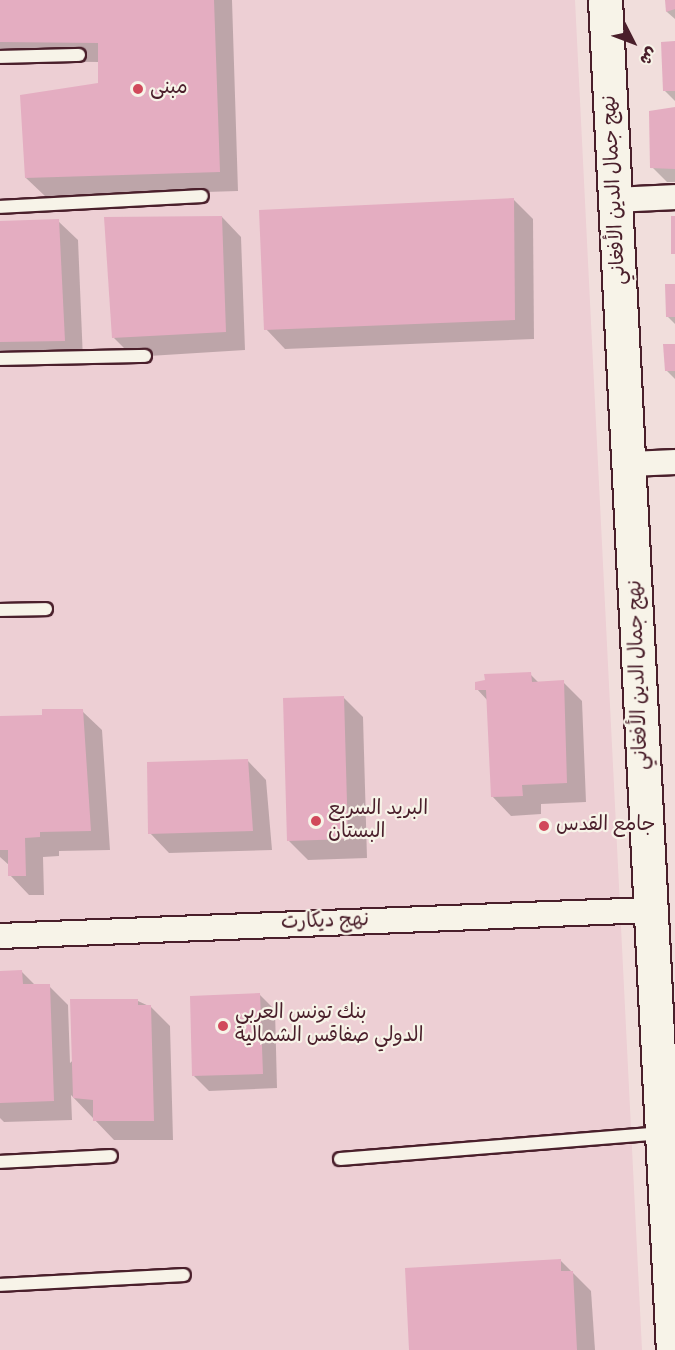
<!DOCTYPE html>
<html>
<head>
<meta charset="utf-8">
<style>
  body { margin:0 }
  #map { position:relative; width:675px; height:1350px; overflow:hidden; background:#f1dedc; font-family:"Gochi Hand","Playpen Sans Arabic",sans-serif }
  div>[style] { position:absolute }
  .built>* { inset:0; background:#edcfd4 }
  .shadow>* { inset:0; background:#0003 }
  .building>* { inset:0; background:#e4adc1 }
  .roads { filter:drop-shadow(2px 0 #4a1f2b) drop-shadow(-2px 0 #4a1f2b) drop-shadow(0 2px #4a1f2b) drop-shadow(0 -2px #4a1f2b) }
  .service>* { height:12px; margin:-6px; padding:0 6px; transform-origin:6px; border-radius:6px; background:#f7f3e8 }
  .minor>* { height:24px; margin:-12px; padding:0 12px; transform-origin:12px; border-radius:12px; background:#f7f3e8 }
  .secondary>* { height:33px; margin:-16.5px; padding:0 16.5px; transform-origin:16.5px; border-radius:16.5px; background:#f7f3e8 }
  .dots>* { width:16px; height:16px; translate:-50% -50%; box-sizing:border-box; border:3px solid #f7f3e8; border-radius:50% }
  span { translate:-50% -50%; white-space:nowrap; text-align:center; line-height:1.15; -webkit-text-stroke:4.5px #f7f3e8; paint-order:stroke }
  .poi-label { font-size:20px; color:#4a1f2b }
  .left { translate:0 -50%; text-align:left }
  .street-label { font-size:20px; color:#4a1f2b }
  .north { position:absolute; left:603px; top:12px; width:60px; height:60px; -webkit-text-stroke:4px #f7f3e8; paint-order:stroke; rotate:132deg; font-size:16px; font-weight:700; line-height:24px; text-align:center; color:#4a1f2b }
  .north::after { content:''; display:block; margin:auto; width:21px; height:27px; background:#4a1f2b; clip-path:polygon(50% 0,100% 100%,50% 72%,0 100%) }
</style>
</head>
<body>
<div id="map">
  <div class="built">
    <div style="clip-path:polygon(0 0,575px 0,642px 1350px,0 1350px)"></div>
  </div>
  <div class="shadow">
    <div style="clip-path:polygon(0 0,232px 0,238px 191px,46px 197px,26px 178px,99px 85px,99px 62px,0 61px)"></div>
    <div style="clip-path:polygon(667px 0,675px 0,675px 19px,667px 12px)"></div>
    <div style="clip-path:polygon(675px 43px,675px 101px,664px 90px)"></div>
    <div style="clip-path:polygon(675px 109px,675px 182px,667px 182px,652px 167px)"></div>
    <div style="clip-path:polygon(514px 200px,533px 219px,534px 339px,285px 349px,266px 329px)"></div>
    <div style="clip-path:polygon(222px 217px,241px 237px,245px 350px,133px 357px,114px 338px)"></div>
    <div style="clip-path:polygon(58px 221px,78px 240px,83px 360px,0 361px,0 222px)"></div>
    <div style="clip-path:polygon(675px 285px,675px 324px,668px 317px)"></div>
    <div style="clip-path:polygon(675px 345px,675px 379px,666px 370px)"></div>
    <div style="clip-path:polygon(530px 674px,539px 683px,563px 682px,582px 701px,586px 802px,541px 804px,541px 814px,511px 816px,492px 796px,488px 701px,477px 689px,487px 682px)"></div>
    <div style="clip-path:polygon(343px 697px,363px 717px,367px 858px,308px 860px,289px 841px)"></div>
    <div style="clip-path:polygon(82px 711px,102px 730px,110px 850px,59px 851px,59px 856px,43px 857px,44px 895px,29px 895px,10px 875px,10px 866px,0 857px,0 717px,43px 717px)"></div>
    <div style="clip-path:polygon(247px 760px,266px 780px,272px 850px,169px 853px,150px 833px)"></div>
    <div style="clip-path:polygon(21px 971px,36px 986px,49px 986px,68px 1005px,70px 1063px,138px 1001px,151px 1007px,170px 1026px,173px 1140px,114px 1140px,71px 1095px,72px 1120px,4px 1122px,0 1118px,0 973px)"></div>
    <div style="clip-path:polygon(260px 995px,275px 1010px,277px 1088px,209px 1091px,194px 1076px)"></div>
    <div style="clip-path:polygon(560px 1260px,591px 1291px,595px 1350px,411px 1350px)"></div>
  </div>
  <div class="building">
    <div style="clip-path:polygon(0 0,214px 0,220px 172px,25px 178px,20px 95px,98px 83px,98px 43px,0 42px)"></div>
    <div style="clip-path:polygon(665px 0,675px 0,675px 9px,666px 12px)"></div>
    <div style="clip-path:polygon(675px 41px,675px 91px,663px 91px,661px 42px)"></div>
    <div style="clip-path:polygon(675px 107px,675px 169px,650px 168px,649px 111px)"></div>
    <div style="clip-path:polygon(514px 198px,515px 320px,264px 330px,259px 210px)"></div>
    <div style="clip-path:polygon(222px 216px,226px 332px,112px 338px,104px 217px)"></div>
    <div style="clip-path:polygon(671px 216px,675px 216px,675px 254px,671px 254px)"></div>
    <div style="clip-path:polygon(59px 219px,65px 341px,0 342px,0 221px)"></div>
    <div style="clip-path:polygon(665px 284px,675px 284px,675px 317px,666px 317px)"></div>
    <div style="clip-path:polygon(663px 344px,675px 344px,675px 371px,665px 371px)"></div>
    <div style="clip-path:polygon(531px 672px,532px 682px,564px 680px,567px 783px,522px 785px,523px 796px,491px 797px,486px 690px,475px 690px,475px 682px,485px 680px,484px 674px)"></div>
    <div style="clip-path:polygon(344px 696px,348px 839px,287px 841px,283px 698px)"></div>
    <div style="clip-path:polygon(42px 709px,83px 709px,91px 831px,40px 832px,40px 837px,25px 838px,26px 876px,8px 876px,8px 850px,0 850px,0 716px,42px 715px)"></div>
    <div style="clip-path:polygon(248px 759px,253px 831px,148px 834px,147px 762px)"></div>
    <div style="clip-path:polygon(22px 970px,23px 984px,50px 984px,54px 1101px,0 1103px,0 971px)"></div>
    <div style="clip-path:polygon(260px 993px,263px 1074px,192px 1076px,190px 996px)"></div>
    <div style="clip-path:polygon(70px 999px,138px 999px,138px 1005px,151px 1005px,154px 1121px,93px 1121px,93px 1100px,73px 1098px)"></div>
    <div style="clip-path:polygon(561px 1259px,561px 1271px,573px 1271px,577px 1350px,409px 1350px,405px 1268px)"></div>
  </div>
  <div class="roads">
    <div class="service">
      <div style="left:0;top:57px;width:79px;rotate:-1.5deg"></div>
      <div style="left:0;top:207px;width:202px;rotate:-3.1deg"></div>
      <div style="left:0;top:359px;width:145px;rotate:-1.2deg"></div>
      <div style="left:0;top:610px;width:46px;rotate:-1.2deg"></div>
      <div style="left:340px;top:1159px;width:321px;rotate:-4.6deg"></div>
      <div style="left:0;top:1162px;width:111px;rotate:-3.1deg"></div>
      <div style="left:0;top:1285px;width:184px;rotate:-3.1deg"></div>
    </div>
    <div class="minor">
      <div style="left:616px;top:200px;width:59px;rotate:-2.9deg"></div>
      <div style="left:631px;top:464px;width:44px;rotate:-2.6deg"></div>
      <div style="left:0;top:936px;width:651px;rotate:-2.29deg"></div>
    </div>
    <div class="secondary">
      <div style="left:605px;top:0;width:1352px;rotate:87.12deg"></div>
    </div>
  </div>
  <div class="dots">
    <div style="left:138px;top:89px;background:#d1495b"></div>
    <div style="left:316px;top:821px;background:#d1495b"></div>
    <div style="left:544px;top:826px;background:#d1495b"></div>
    <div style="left:223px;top:1026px;background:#d1495b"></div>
  </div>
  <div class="poi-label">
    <span class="left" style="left:150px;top:89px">مبنى</span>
    <span class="left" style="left:328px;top:822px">البريد السريع<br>البستان</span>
    <span class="left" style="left:556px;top:826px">جامع القدس</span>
    <span class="left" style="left:235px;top:1026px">بنك تونس العربي<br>الدولي صفاقس الشمالية</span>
  </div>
  <div class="street-label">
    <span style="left:616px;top:190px;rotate:-93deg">نهج جمال الدين الأفغاني</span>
    <span style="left:640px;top:675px;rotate:-92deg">نهج جمال الدين الأفغاني</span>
    <span style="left:325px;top:923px;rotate:-2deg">نهج ديكارت</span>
  </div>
  <div class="north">ش</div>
</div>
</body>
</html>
